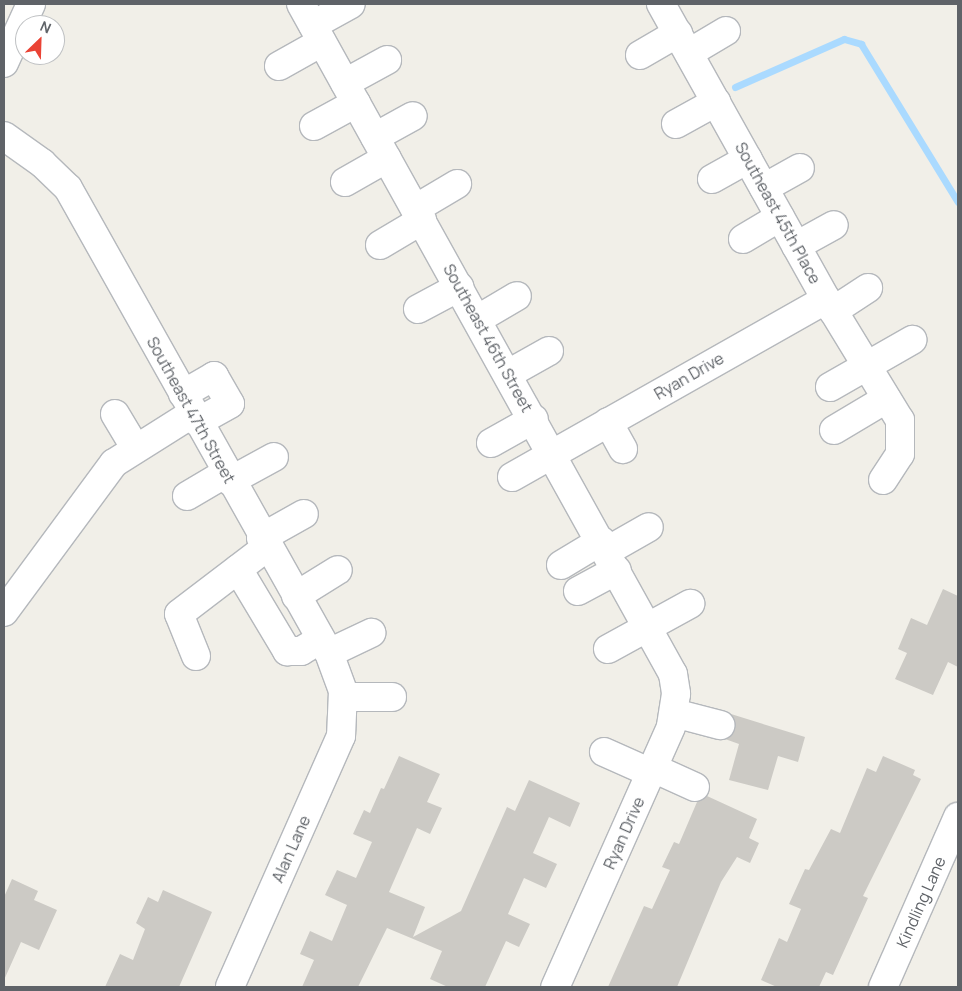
<!DOCTYPE html>
<html>
<head>
<meta charset="utf-8">
<style>
  body { margin:0 }
  #map { position:relative; width:962px; height:991px; overflow:hidden; background:#f1efe8; font-family:Manrope,sans-serif }
  div>[style] { position:absolute }
  .stream>* { height:7px; margin:-3.5px; padding:0 3.5px; transform-origin:3.5px; border-radius:3.5px; background:#aadaff }
  .building>* { inset:0; background:#cccac5 }
  .roads { filter:drop-shadow(1px 0 #b5b8bc) drop-shadow(-1px 0 #b5b8bc) drop-shadow(0 1px #b5b8bc) drop-shadow(0 -1px #b5b8bc) }
  .minor>* { height:28px; margin:-14px; padding:0 14px; transform-origin:14px; border-radius:14px; background:#fff }
  span { translate:-50% -50%; white-space:nowrap; text-align:center; line-height:1.15; -webkit-text-stroke:4px #fff; paint-order:stroke }
  .street-label { font-size:16px; color:#5f6368 }
  .frame { position:absolute; inset:0; border:5px solid #5f6368; pointer-events:none }
  .north { position:absolute; left:15px; top:15px; width:50px; height:50px; box-sizing:border-box; background:#fff; border:1px solid #bfc1c3; border-radius:50%; rotate:24deg; font-size:14px; font-weight:700; line-height:20px; text-align:center; color:#5f6368 }
  .north::after { content:''; display:block; margin:auto; width:18px; height:22px; background:#ea4335; clip-path:polygon(50% 0,100% 100%,50% 72%,0 100%) }
</style>
</head>
<body>
<div id="map">
  <div class="stream">
    <div style="left:735px;top:87px;width:119px;rotate:-23.8deg"></div>
    <div style="left:844px;top:39px;width:18px;rotate:16deg"></div>
    <div style="left:861px;top:44px;width:185px;rotate:58.5deg"></div>
  </div>
  <div class="building">
    <div style="clip-path:polygon(943px 589px,958px 596px,958px 667px,948px 662px,933px 695px,895px 679px,907px 653px,898px 649px,911px 618px,927px 625px)"></div>
    <div style="clip-path:polygon(731px 714px,805px 737px,798px 762px,778px 756px,768px 790px,729px 780px,739px 744px,725px 739px,735px 728px)"></div>
    <div style="clip-path:polygon(399px 756px,440px 774px,427px 802px,442px 808px,430px 834px,417px 828px,389px 892px,425px 907px,413px 937px,461px 911px,507px 807px,515px 811px,529px 780px,580px 803px,570px 827px,549px 817px,533px 853px,557px 864px,546px 888px,524px 878px,508px 914px,530px 924px,519px 947px,506px 941px,485px 987px,448px 987px,430px 979px,442px 951px,387px 928px,358px 987px,302px 987px,314px 960px,300px 954px,310px 931px,332px 941px,347px 905px,325px 895px,337px 870px,356px 878px,372px 842px,353px 834px,364px 810px,370px 813px,381px 788px,384px 789px)"></div>
    <div style="clip-path:polygon(883px 756px,915px 770px,913px 775px,921px 779px,863px 896px,868px 898px,833px 975px,826px 972px,819px 987px,777px 987px,761px 980px,779px 938px,787px 942px,801px 909px,789px 904px,805px 869px,809px 870px,831px 829px,840px 833px,867px 768px,876px 772px)"></div>
    <div style="clip-path:polygon(707px 796px,757px 819px,749px 838px,759px 843px,750px 863px,737px 857px,721px 882px,677px 987px,608px 987px,644px 906px,652px 909px,670px 870px,662px 867px,674px 842px,679px 844px,697px 802px)"></div>
    <div style="clip-path:polygon(12px 879px,38px 891px,34px 900px,57px 910px,39px 950px,21px 942px,4px 980px,4px 897px)"></div>
    <div style="clip-path:polygon(163px 890px,212px 912px,179px 987px,105px 987px,120px 954px,133px 960px,145px 929px,136px 923px,148px 897px,158px 902px)"></div>
  </div>
  <div class="roads">
    <div class="minor">
      <div style="left:301px;top:4px;width:766px;rotate:60.96deg"></div>
      <div style="left:673px;top:674px;width:20px;rotate:81deg"></div>
      <div style="left:676px;top:694px;width:33px;rotate:99deg"></div>
      <div style="left:671px;top:727px;width:285px;rotate:114deg"></div>
      <div style="left:661px;top:4px;width:338px;rotate:60.8deg"></div>
      <div style="left:826px;top:299px;width:142px;rotate:58.6deg"></div>
      <div style="left:900px;top:420px;width:34px;rotate:90deg"></div>
      <div style="left:900px;top:454px;width:31px;rotate:123deg"></div>
      <div style="left:313px;top:25px;width:43px;rotate:-28.9deg"></div>
      <div style="left:689px;top:53px;width:43px;rotate:-30.7deg"></div>
      <div style="left:640px;top:55px;width:44px;rotate:-30.1deg"></div>
      <div style="left:4px;top:63px;width:65px;rotate:-65.4deg"></div>
      <div style="left:279px;top:66px;width:49px;rotate:-29.2deg"></div>
      <div style="left:345px;top:83px;width:48px;rotate:-28.7deg"></div>
      <div style="left:676px;top:124px;width:46px;rotate:-28.8deg"></div>
      <div style="left:314px;top:126px;width:48px;rotate:-28.7deg"></div>
      <div style="left:4px;top:136px;width:47px;rotate:35.4deg"></div>
      <div style="left:42px;top:163px;width:36px;rotate:44deg"></div>
      <div style="left:68px;top:188px;width:533px;rotate:60.69deg"></div>
      <div style="left:329px;top:653px;width:40px;rotate:69.8deg"></div>
      <div style="left:343px;top:691px;width:45px;rotate:92.5deg"></div>
      <div style="left:341px;top:736px;width:274px;rotate:113.9deg"></div>
      <div style="left:375px;top:137px;width:43px;rotate:-28.9deg"></div>
      <div style="left:712px;top:179px;width:41px;rotate:-29.1deg"></div>
      <div style="left:345px;top:182px;width:48px;rotate:-29.7deg"></div>
      <div style="left:764px;top:188px;width:41px;rotate:-29.1deg"></div>
      <div style="left:415px;top:209px;width:49px;rotate:-30.8deg"></div>
      <div style="left:743px;top:239px;width:43px;rotate:-30.7deg"></div>
      <div style="left:380px;top:245px;width:49px;rotate:-30.8deg"></div>
      <div style="left:796px;top:246px;width:43px;rotate:-28.9deg"></div>
      <div style="left:418px;top:309px;width:47px;rotate:-28.2deg"></div>
      <div style="left:833px;top:311px;width:42px;rotate:-33.3deg"></div>
      <div style="left:478px;top:319px;width:45px;rotate:-30.5deg"></div>
      <div style="left:508px;top:374px;width:47px;rotate:-29.3deg"></div>
      <div style="left:830px;top:387px;width:95px;rotate:-29.8deg"></div>
      <div style="left:183px;top:394px;width:36px;rotate:-30deg"></div>
      <div style="left:214px;top:376px;width:32px;rotate:60deg"></div>
      <div style="left:230px;top:404px;width:37px;rotate:151deg"></div>
      <div style="left:115px;top:414px;width:39px;rotate:59deg"></div>
      <div style="left:608px;top:422px;width:31px;rotate:61deg"></div>
      <div style="left:834px;top:430px;width:61px;rotate:-30.8deg"></div>
      <div style="left:491px;top:443px;width:49px;rotate:-29.2deg"></div>
      <div style="left:512px;top:477px;width:361px;rotate:-29.5deg"></div>
      <div style="left:230px;top:481px;width:50px;rotate:-28.6deg"></div>
      <div style="left:187px;top:496px;width:45px;rotate:-30.5deg"></div>
      <div style="left:261px;top:538px;width:49px;rotate:-29.2deg"></div>
      <div style="left:607px;top:551px;width:48px;rotate:-29.7deg"></div>
      <div style="left:561px;top:565px;width:47px;rotate:-31deg"></div>
      <div style="left:238px;top:569px;width:96px;rotate:59.1deg"></div>
      <div style="left:287px;top:651px;width:14px"></div>
      <div style="left:301px;top:651px;width:23px;rotate:-31deg"></div>
      <div style="left:578px;top:591px;width:44px;rotate:-28.3deg"></div>
      <div style="left:296px;top:596px;width:49px;rotate:-31.8deg"></div>
      <div style="left:4px;top:612px;width:185px;rotate:-53.6deg"></div>
      <div style="left:114px;top:463px;width:93px;rotate:-32.3deg"></div>
      <div style="left:608px;top:649px;width:94px;rotate:-28.8deg"></div>
      <div style="left:329px;top:653px;width:47px;rotate:-25.5deg"></div>
      <div style="left:196px;top:656px;width:45px;rotate:-112deg"></div>
      <div style="left:179px;top:614px;width:111px;rotate:-37.3deg"></div>
      <div style="left:344px;top:697px;width:48px"></div>
      <div style="left:674px;top:713px;width:48px;rotate:14.6deg"></div>
      <div style="left:604px;top:752px;width:51px;rotate:24.1deg"></div>
      <div style="left:653px;top:768px;width:46px;rotate:24.3deg"></div>
      <div style="left:883px;top:987px;width:186px;rotate:-66.2deg"></div>
    </div>
  </div>
  <div class="street-label">
    <span style="left:778px;top:213px;rotate:61deg">Southeast 45th Place</span>
    <span style="left:488px;top:338px;rotate:61deg">Southeast 46th Street</span>
    <span style="left:689px;top:376px;rotate:-30deg">Ryan Drive</span>
    <span style="left:191px;top:410px;rotate:61deg">Southeast 47th Street</span>
    <span style="left:624px;top:833px;rotate:-66deg">Ryan Drive</span>
    <span style="left:291px;top:849px;rotate:-66deg">Alan Lane</span>
    <span style="left:921px;top:902px;rotate:-66deg">Kindling Lane</span>
  </div>
  <div class="frame"></div>
  <div class="north">N</div>
</div>
</body>
</html>
